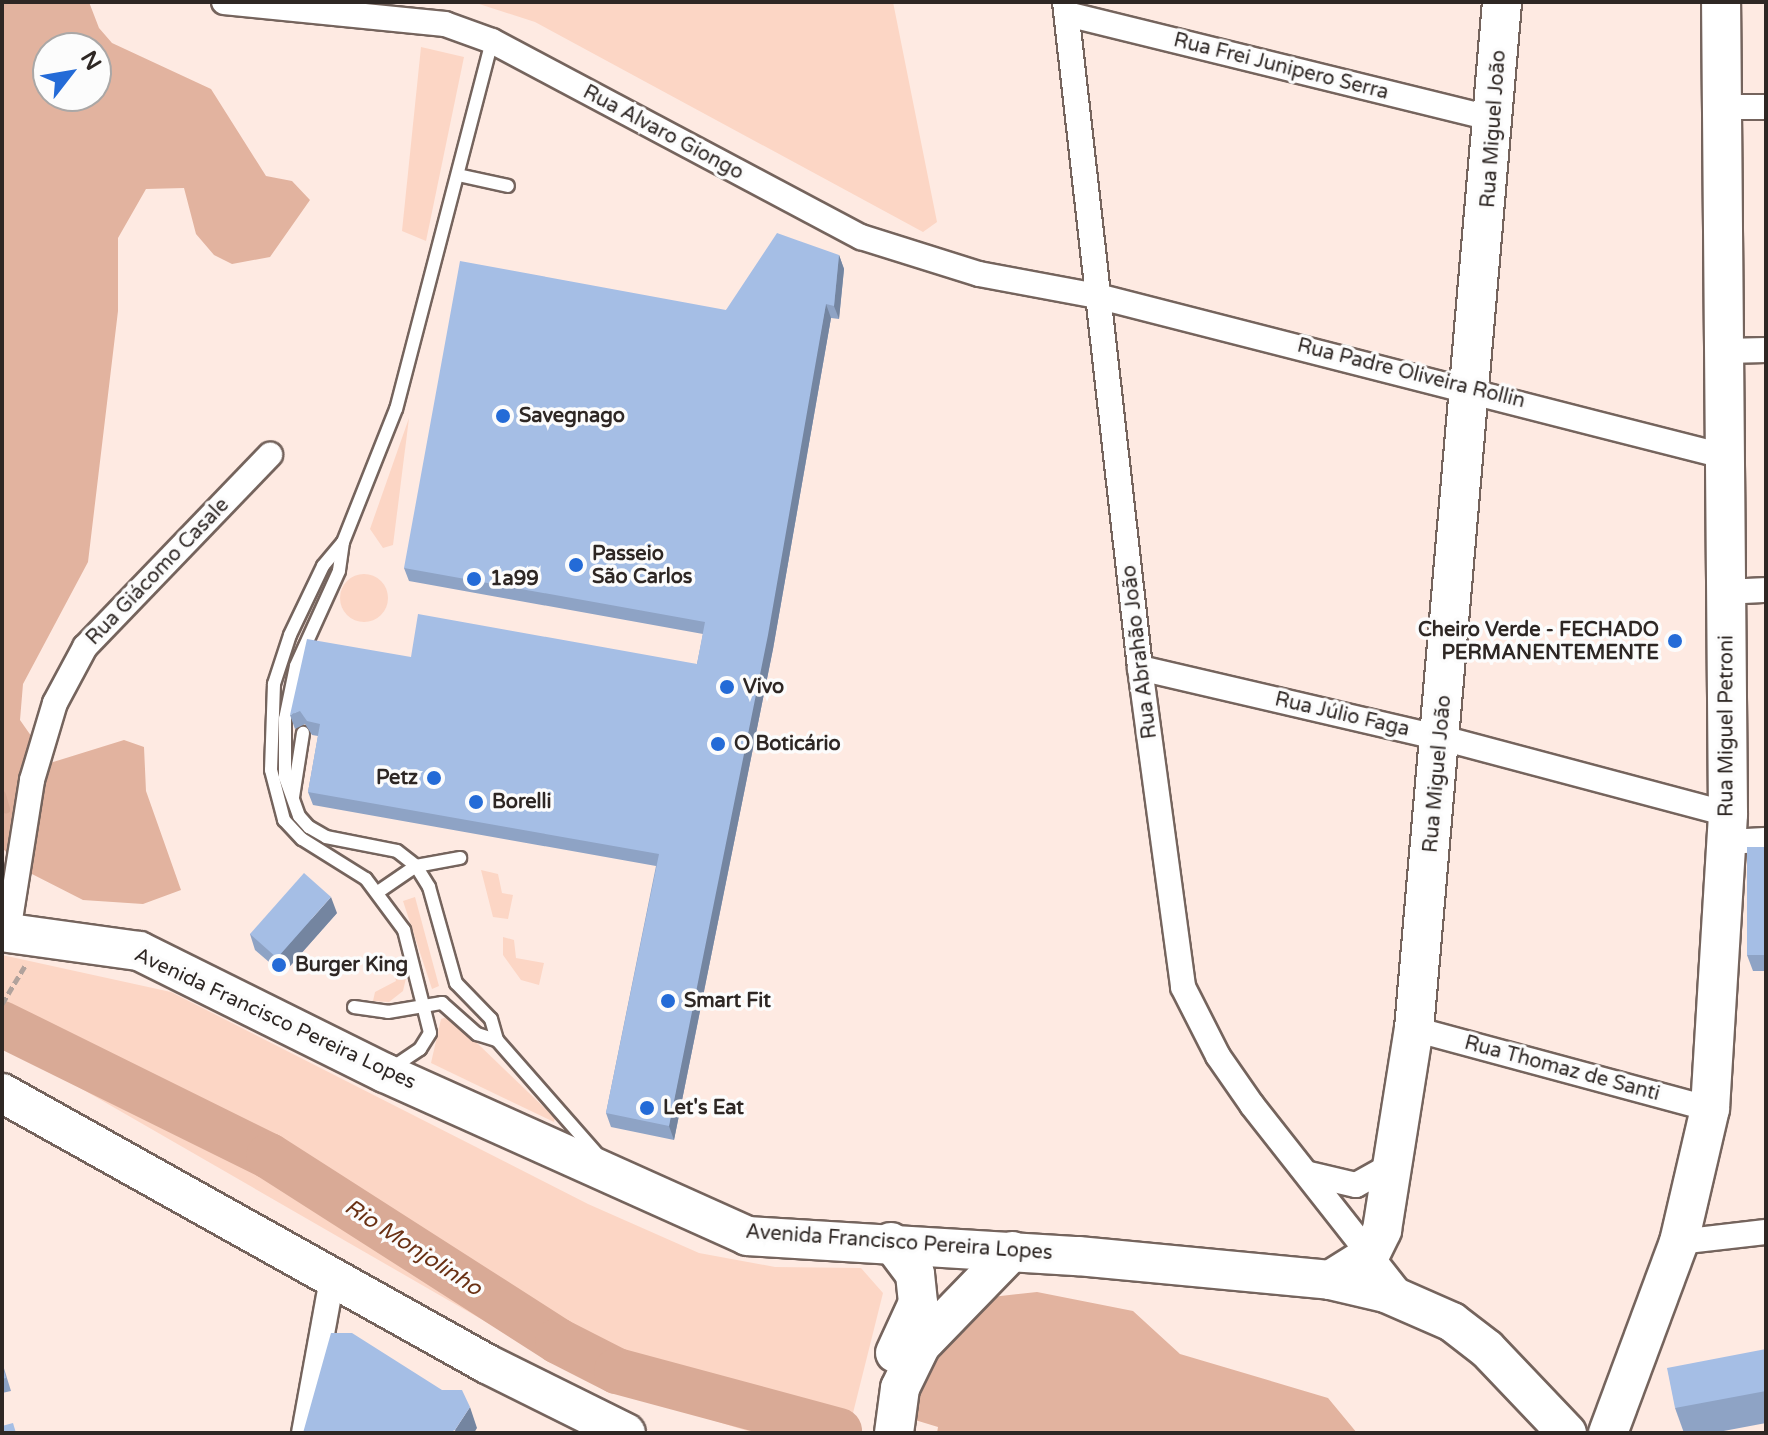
<!DOCTYPE html>
<html>
<head>
<meta charset="utf-8">
<style>
  body { margin:0 }
  #map { position:relative; width:1768px; height:1435px; overflow:hidden; background:#feeae2; font-family:"Varela Round",sans-serif }
  div>[style] { position:absolute }
  .green>* { inset:0; background:#fcd6c5 }
  .round { border-radius:50% }
  .forest>* { inset:0; background:#e2b39f }
  .stream>* { height:8px; margin:-4px; padding:0 4px; transform-origin:4px; border-radius:4px; background:#d9aa96 }
  .river>* { height:46px; margin:-23px; padding:0 23px; transform-origin:23px; border-radius:23px; background:#d9aa96 }
  .path>* { height:5px; margin-top:-2.5px; transform-origin:0; background:repeating-linear-gradient(90deg,#b1a29c 0 8px,transparent 0 12px) }
  .roads { filter:drop-shadow(2px 0 #75645d) drop-shadow(-2px 0 #75645d) drop-shadow(0 2px #75645d) drop-shadow(0 -2px #75645d) }
  .service>* { height:12px; margin:-6px; padding:0 6px; transform-origin:6px; border-radius:6px; background:#fff }
  .minor>* { height:24px; margin:-12px; padding:0 12px; transform-origin:12px; border-radius:12px; background:#fff }
  .primary>* { height:38px; margin:-19px; padding:0 19px; transform-origin:19px; border-radius:19px; background:#fff }
  .wall>* { inset:0; background:#8ea3c5 }
  .shaded-wall>* { inset:0; background:#7485a0 }
  .building>* { inset:0; background:#a5bee5 }
  .dots>* { width:22px; height:22px; translate:-50% -50%; box-sizing:border-box; border:4px solid #fcfcfc; border-radius:50% }
  span { translate:-50% -50%; white-space:nowrap; text-align:center; line-height:1.15; -webkit-text-stroke:7px #fcfcfc; paint-order:stroke }
  .street-label { font-size:20px; color:#2e2724 }
  .poi-label { font-size:20px; color:#2e2724; font-weight:700 }
  .left { translate:0 -50%; text-align:left }
  .right { translate:-100% -50%; text-align:right }
  .water-label { font-size:22px; color:#6a3114; font-style:italic }
  .frame { position:absolute; inset:0; border:4px solid #2e2724; pointer-events:none }
  .north { position:absolute; left:32px; top:32px; width:80px; height:80px; box-sizing:border-box; background:#fcfcfc; border:2px solid #aaa7a6; border-radius:50%; rotate:59deg; font-size:22px; font-weight:700; line-height:32px; text-align:center; color:#2e2724 }
  .north::after { content:''; display:block; margin:auto; width:28px; height:36px; background:#246bd7; clip-path:polygon(50% 0,100% 100%,50% 72%,0 100%) }
</style>
</head>
<body>
<div id="map">
  <div class="green">
    <div style="clip-path:polygon(473px 2px,893px 2px,937px 222px,923px 232px,535px 22px)"></div>
    <div style="clip-path:polygon(421px 47px,464px 57px,426px 241px,402px 231px)"></div>
    <div style="clip-path:polygon(409px 418px,393px 545px,383px 548px,370px 529px)"></div>
    <div class="round" style="left:340px;top:574px;width:48px;height:48px"></div>
    <div style="clip-path:polygon(481px 870px,498px 874px,502px 893px,513px 895px,508px 919px,493px 917px)"></div>
    <div style="clip-path:polygon(415px 897px,439px 986px,432px 989px,403px 901px)"></div>
    <div style="clip-path:polygon(503px 937px,514px 940px,516px 958px,544px 963px,539px 985px,521px 980px,503px 955px)"></div>
    <div style="clip-path:polygon(2px 955px,171px 992px,588px 1204px,699px 1253px,775px 1267px,861px 1268px,883px 1293px,848px 1433px,754px 1433px,592px 1383px,2px 1043px)"></div>
    <div style="clip-path:polygon(399px 958px,406px 978px,403px 991px,389px 1002px,373px 1001px,375px 992px,396px 981px,391px 961px)"></div>
    <div style="clip-path:polygon(449px 1016px,555px 1118px,554px 1122px,431px 1063px,441px 1019px)"></div>
  </div>
  <div class="forest">
    <div style="clip-path:polygon(evenodd,2px 2px,89px 2px,99px 28px,112px 43px,211px 89px,266px 176px,292px 181px,310px 200px,270px 257px,232px 264px,214px 255px,196px 234px,184px 188px,146px 189px,118px 238px,118px 311px,88px 562px,23px 684px,20px 720px,50px 763px,124px 740px,144px 747px,146px 791px,181px 890px,143px 904px,83px 900px,28px 872px,2px 848px,2px 2px,48px 48px,96px 48px,96px 96px,48px 96px,48px 48px)"></div>
    <div style="clip-path:polygon(1037px 1292px,1133px 1311px,1180px 1354px,1328px 1398px,1357px 1433px,937px 1433px,938px 1427px,915px 1420px,913px 1387px,930px 1352px,992px 1297px)"></div>
  </div>
  <div class="stream">
    <div style="left:2px;top:795px;width:15px;rotate:74deg"></div>
  </div>
  <div class="river">
    <div style="left:2px;top:1024px;width:298px;rotate:26.3deg"></div>
    <div style="left:269px;top:1156px;width:343px;rotate:32.6deg"></div>
    <div style="left:558px;top:1341px;width:66px;rotate:27deg"></div>
    <div style="left:617px;top:1371px;width:230px;rotate:15.1deg"></div>
  </div>
  <div class="path">
    <div style="left:2px;top:1004px;width:47px;rotate:-59deg"></div>
  </div>
  <div class="roads">
    <div class="service">
      <div style="left:492px;top:41px;width:380px;rotate:104.6deg"></div>
      <div style="left:396px;top:409px;width:143px;rotate:111.7deg"></div>
      <div style="left:343px;top:542px;width:29px;rotate:98deg"></div>
      <div style="left:339px;top:571px;width:104px;rotate:114.4deg"></div>
      <div style="left:296px;top:666px;width:54px;rotate:101.7deg"></div>
      <div style="left:285px;top:719px;width:58px;rotate:90deg"></div>
      <div style="left:285px;top:777px;width:41px;rotate:70.3deg"></div>
      <div style="left:299px;top:816px;width:15px;rotate:48deg"></div>
      <div style="left:309px;top:827px;width:20px;rotate:30deg"></div>
      <div style="left:326px;top:837px;width:72px;rotate:11.2deg"></div>
      <div style="left:397px;top:851px;width:24px;rotate:38deg"></div>
      <div style="left:416px;top:866px;width:25px;rotate:58deg"></div>
      <div style="left:429px;top:887px;width:100px;rotate:74.3deg"></div>
      <div style="left:456px;top:983px;width:50px;rotate:45.8deg"></div>
      <div style="left:491px;top:1019px;width:22px;rotate:74deg"></div>
      <div style="left:497px;top:1040px;width:153px;rotate:48.7deg"></div>
      <div style="left:458px;top:175px;width:51px;rotate:12.4deg"></div>
      <div style="left:343px;top:542px;width:31px;rotate:130deg"></div>
      <div style="left:323px;top:566px;width:76px;rotate:115.6deg"></div>
      <div style="left:290px;top:635px;width:52px;rotate:108.1deg"></div>
      <div style="left:274px;top:684px;width:86px;rotate:92deg"></div>
      <div style="left:271px;top:770px;width:52px;rotate:75.4deg"></div>
      <div style="left:284px;top:820px;width:26px;rotate:47deg"></div>
      <div style="left:302px;top:839px;width:75px;rotate:32deg"></div>
      <div style="left:366px;top:879px;width:64px;rotate:53.3deg"></div>
      <div style="left:404px;top:930px;width:106px;rotate:75.8deg"></div>
      <div style="left:430px;top:1033px;width:19px;rotate:122deg"></div>
      <div style="left:420px;top:1049px;width:36px;rotate:146deg"></div>
      <div style="left:293px;top:797px;width:65px;rotate:-81.1deg"></div>
      <div style="left:378px;top:892px;width:46px;rotate:-34.4deg"></div>
      <div style="left:416px;top:866px;width:45px;rotate:-10.3deg"></div>
      <div style="left:354px;top:1007px;width:34px;rotate:8deg"></div>
      <div style="left:388px;top:1012px;width:55px;rotate:-9.5deg"></div>
      <div style="left:442px;top:1003px;width:47px;rotate:41.5deg"></div>
      <div style="left:477px;top:1034px;width:21px;rotate:17deg"></div>
    </div>
    <div class="minor">
      <div style="left:224px;top:2px;width:222px;rotate:5.7deg"></div>
      <div style="left:445px;top:24px;width:50px;rotate:19.9deg"></div>
      <div style="left:492px;top:41px;width:418px;rotate:28deg"></div>
      <div style="left:861px;top:237px;width:124px;rotate:17.4deg"></div>
      <div style="left:979px;top:274px;width:120px;rotate:10.6deg"></div>
      <div style="left:1097px;top:296px;width:646px;rotate:14.34deg"></div>
      <div style="left:1065px;top:2px;width:670px;rotate:83.57deg"></div>
      <div style="left:1140px;top:668px;width:322px;rotate:82.3deg"></div>
      <div style="left:1183px;top:987px;width:77px;rotate:63.1deg"></div>
      <div style="left:1218px;top:1056px;width:60px;rotate:55.2deg"></div>
      <div style="left:1252px;top:1105px;width:244px;rotate:51.8deg"></div>
      <div style="left:1067px;top:14px;width:442px;rotate:13.8deg"></div>
      <div style="left:1721px;top:107px;width:45px"></div>
      <div style="left:1725px;top:351px;width:41px;rotate:-1.4deg"></div>
      <div style="left:1726px;top:592px;width:40px;rotate:-2.9deg"></div>
      <div style="left:1140px;top:668px;width:310px;rotate:13.1deg"></div>
      <div style="left:1442px;top:738px;width:296px;rotate:14.9deg"></div>
      <div style="left:1727px;top:842px;width:39px;rotate:-3deg"></div>
      <div style="left:8px;top:932px;width:154px;rotate:-81deg"></div>
      <div style="left:32px;top:780px;width:80px;rotate:-73.4deg"></div>
      <div style="left:55px;top:703px;width:64px;rotate:-61.8deg"></div>
      <div style="left:85px;top:647px;width:267px;rotate:-46.1deg"></div>
      <div style="left:1414px;top:1029px;width:307px;rotate:15.1deg"></div>
      <div style="left:1309px;top:1174px;width:48px;rotate:13.2deg"></div>
      <div style="left:1356px;top:1185px;width:41px;rotate:-29.1deg"></div>
      <div style="left:1679px;top:1242px;width:88px;rotate:-6.6deg"></div>
      <div style="left:304px;top:1433px;width:157px;rotate:-79.7deg"></div>
    </div>
    <div class="primary">
      <div style="left:2px;top:932px;width:138px;rotate:7.9deg"></div>
      <div style="left:139px;top:951px;width:275px;rotate:26.4deg"></div>
      <div style="left:385px;top:1073px;width:397px;rotate:24.2deg"></div>
      <div style="left:747px;top:1236px;width:332px;rotate:3.5deg"></div>
      <div style="left:1078px;top:1256px;width:253px;rotate:5.4deg"></div>
      <div style="left:1330px;top:1280px;width:57px;rotate:13.1deg"></div>
      <div style="left:1386px;top:1293px;width:72px;rotate:23.7deg"></div>
      <div style="left:1452px;top:1322px;width:44px;rotate:37.6deg"></div>
      <div style="left:1487px;top:1349px;width:116px;rotate:46.4deg"></div>
      <div style="left:2px;top:1093px;width:556px;rotate:29.19deg"></div>
      <div style="left:487px;top:1364px;width:155px;rotate:26.4deg"></div>
      <div style="left:891px;top:1242px;width:40px;rotate:53deg"></div>
      <div style="left:915px;top:1274px;width:29px;rotate:84deg"></div>
      <div style="left:918px;top:1303px;width:55px;rotate:114.7deg"></div>
      <div style="left:1330px;top:1280px;width:47px;rotate:-32deg"></div>
      <div style="left:1370px;top:1255px;width:28px;rotate:-64deg"></div>
      <div style="left:1382px;top:1230px;width:204px;rotate:-81deg"></div>
      <div style="left:1414px;top:1029px;width:1031px;rotate:-85.1deg"></div>
      <div style="left:894px;top:1433px;width:45px;rotate:-82.4deg"></div>
      <div style="left:900px;top:1388px;width:48px;rotate:-64deg"></div>
      <div style="left:921px;top:1345px;width:131px;rotate:-45.9deg"></div>
      <div style="left:1608px;top:1433px;width:204px;rotate:-69.6deg"></div>
      <div style="left:1679px;top:1242px;width:137px;rotate:-76.9deg"></div>
      <div style="left:1710px;top:1109px;width:296px;rotate:-86.5deg"></div>
      <div style="left:1728px;top:814px;width:812px;rotate:-90.49deg"></div>
    </div>
  </div>
  <div class="wall">
    <div style="clip-path:polygon(839px 255px,844px 269px,839px 319px,831px 318px,773px 649px,674px 1140px,611px 1127px,606px 1113px,656px 866px,313px 805px,308px 792px,318px 736px,312px 735px,305px 724px,295px 729px,290px 715px,411px 657px,697px 664px,703px 634px,409px 581px,404px 568px,726px 310px)"></div>
    <div style="clip-path:polygon(1766px 847px,1766px 971px,1753px 971px,1747px 955px)"></div>
    <div style="clip-path:polygon(337px 913px,283px 974px,255px 950px,250px 934px)"></div>
    <div style="clip-path:polygon(1766px 1349px,1766px 1423px,1713px 1433px,1684px 1433px,1675px 1408px)"></div>
    <div style="clip-path:polygon(2px 1362px,11px 1391px,2px 1393px)"></div>
  </div>
  <div class="shaded-wall">
    <div style="clip-path:polygon(839px 255px,844px 269px,839px 319px,834px 306px)"></div>
    <div style="clip-path:polygon(826px 304px,831px 318px,773px 649px,674px 1140px,669px 1126px)"></div>
    <div style="clip-path:polygon(331px 897px,337px 913px,283px 974px,277px 958px)"></div>
    <div style="clip-path:polygon(470px 1407px,477px 1428px,474px 1433px,456px 1433px,455px 1430px)"></div>
  </div>
  <div class="building">
    <div style="clip-path:polygon(777px 233px,839px 255px,834px 306px,826px 304px,768px 635px,669px 1126px,606px 1113px,659px 854px,308px 792px,320px 724px,307px 721px,300px 711px,290px 715px,307px 639px,411px 657px,418px 614px,697px 664px,705px 622px,404px 568px,460px 261px,726px 310px)"></div>
    <div style="clip-path:polygon(1747px 847px,1766px 847px,1766px 955px,1747px 955px)"></div>
    <div style="clip-path:polygon(304px 873px,331px 897px,277px 958px,250px 934px)"></div>
    <div style="clip-path:polygon(331px 1333px,352px 1333px,442px 1390px,462px 1390px,470px 1407px,455px 1430px,448px 1433px,303px 1433px)"></div>
    <div style="clip-path:polygon(1766px 1349px,1766px 1391px,1675px 1408px,1667px 1368px)"></div>
    <div style="clip-path:polygon(2px 1364px,6px 1378px,2px 1379px)"></div>
    <div style="clip-path:polygon(13px 1423px,16px 1433px,2px 1433px,2px 1426px)"></div>
  </div>
  <div class="dots">
    <div style="left:503px;top:416px;background:#246bd7"></div>
    <div style="left:576px;top:565px;background:#246bd7"></div>
    <div style="left:474px;top:579px;background:#246bd7"></div>
    <div style="left:1675px;top:641px;background:#246bd7"></div>
    <div style="left:727px;top:687px;background:#246bd7"></div>
    <div style="left:718px;top:744px;background:#246bd7"></div>
    <div style="left:434px;top:778px;background:#246bd7"></div>
    <div style="left:476px;top:802px;background:#246bd7"></div>
    <div style="left:279px;top:965px;background:#246bd7"></div>
    <div style="left:668px;top:1001px;background:#246bd7"></div>
    <div style="left:647px;top:1108px;background:#246bd7"></div>
  </div>
  <div class="street-label">
    <span style="left:1281px;top:67px;rotate:14deg">Rua Frei Junipero Serra</span>
    <span style="left:1494px;top:129px;rotate:-86deg">Rua Miguel João</span>
    <span style="left:663px;top:133px;rotate:28deg">Rua Alvaro Giongo</span>
    <span style="left:1411px;top:374px;rotate:14deg">Rua Padre Oliveira Rollin</span>
    <span style="left:158px;top:572px;rotate:-46deg">Rua Giácomo Casale</span>
    <span style="left:1140px;top:652px;rotate:-97deg">Rua Abrahão João</span>
    <span style="left:1342px;top:715px;rotate:13deg">Rua Júlio Faga</span>
    <span style="left:1727px;top:726px;rotate:-90deg">Rua Miguel Petroni</span>
    <span style="left:1438px;top:774px;rotate:-85deg">Rua Miguel João</span>
    <span style="left:275px;top:1019px;rotate:25deg">Avenida Francisco Pereira Lopes</span>
    <span style="left:1562px;top:1069px;rotate:15deg">Rua Thomaz de Santi</span>
    <span style="left:899px;top:1243px;rotate:4deg">Avenida Francisco Pereira Lopes</span>
  </div>
  <div class="poi-label">
    <span class="left" style="left:519px;top:416px">Savegnago</span>
    <span class="left" style="left:592px;top:566px">Passeio<br>São Carlos</span>
    <span class="left" style="left:490px;top:579px">1a99</span>
    <span class="right" style="left:1659px;top:642px">Cheiro Verde - FECHADO<br>PERMANENTEMENTE</span>
    <span class="left" style="left:743px;top:687px">Vivo</span>
    <span class="left" style="left:734px;top:744px">O Boticário</span>
    <span class="right" style="left:418px;top:778px">Petz</span>
    <span class="left" style="left:492px;top:802px">Borelli</span>
    <span class="left" style="left:295px;top:965px">Burger King</span>
    <span class="left" style="left:684px;top:1001px">Smart Fit</span>
    <span class="left" style="left:663px;top:1108px">Let's Eat</span>
  </div>
  <div class="water-label">
    <span style="left:413px;top:1248px;rotate:33deg">Rio Monjolinho</span>
  </div>
  <div class="frame"></div>
  <div class="north">N</div>
</div>
</body>
</html>
